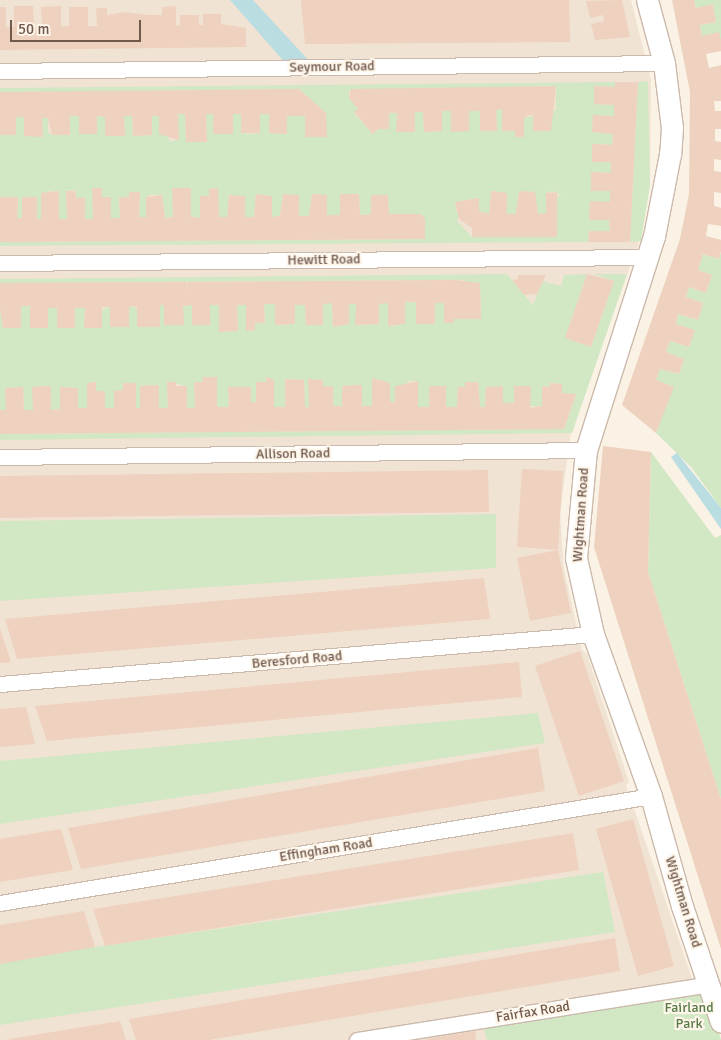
<!DOCTYPE html>
<html>
<head>
<meta charset="utf-8">
<style>
  body { margin:0 }
  #map { position:relative; width:721px; height:1040px; overflow:hidden; background:#faf2e4; font-family:Signika,sans-serif }
  div>[style] { position:absolute }
  .residential>* { inset:0; background:#f1e3d3 }
  .green>* { inset:0; background:#d2e7c4 }
  .water>* { inset:0; background:#badde2 }
  .building>* { inset:0; background:#eed1be }
  .roads { filter:drop-shadow(1px 0 #cbb9ab) drop-shadow(-1px 0 #cbb9ab) drop-shadow(0 1px #cbb9ab) drop-shadow(0 -1px #cbb9ab) }
  .minor>* { height:15px; margin:-7.5px; padding:0 7.5px; transform-origin:7.5px; border-radius:7.5px; background:#fff }
  .secondary>* { height:21px; margin:-10.5px; padding:0 10.5px; transform-origin:10.5px; border-radius:10.5px; background:#fff }
  span { translate:-50% -50%; white-space:nowrap; text-align:center; line-height:1.15; -webkit-text-stroke:4.5px #fef6ea; paint-order:stroke }
  .street-label { font-size:14px; color:#71594c }
  .park-label { font-size:14px; color:#577b47 }
  .scale { position:absolute; left:10px; top:20px; width:131px; height:22px; box-sizing:border-box; border:2px solid #71594c; border-top:0; padding-left:6px; font-size:15px; line-height:18px; white-space:nowrap; color:#71594c; -webkit-text-stroke:4px #fef6ea; paint-order:stroke }
</style>
</head>
<body>
<div id="map">
  <div class="residential">
    <div style="clip-path:polygon(0 0,631px 0,651px 80px,650px 183px,640px 239px,571px 432px,560px 513px,564px 569px,582px 650px,587px 654px,629px 782px,626px 785px,713px 1040px,0 1040px)"></div>
  </div>
  <div class="green">
    <div style="clip-path:polygon(694px 0,721px 0,721px 41px,702px 36px,700px 25px,716px 22px,713px 5px,696px 8px)"></div>
    <div style="clip-path:polygon(648px 81px,650px 185px,641px 241px,630px 242px,638px 82px)"></div>
    <div style="clip-path:polygon(evenodd,615px 82px,615px 87px,594px 86px,594px 104px,614px 105px,614px 116px,593px 115px,592px 132px,613px 134px,612px 145px,592px 144px,592px 162px,611px 162px,611px 173px,592px 172px,591px 190px,610px 191px,610px 202px,590px 202px,589px 219px,609px 220px,610px 231px,589px 231px,588px 242px,0 246px,0 242px,425px 239px,425px 219px,421px 214px,389px 214px,388px 195px,371px 195px,371px 214px,360px 215px,359px 194px,340px 194px,340px 215px,327px 215px,327px 196px,312px 194px,309px 216px,299px 216px,297px 196px,283px 194px,280px 216px,272px 217px,272px 196px,256px 194px,254px 217px,245px 217px,245px 197px,229px 195px,227px 217px,219px 217px,218px 188px,209px 189px,209px 196px,200px 197px,200px 218px,191px 217px,191px 188px,173px 188px,173px 217px,165px 218px,162px 195px,149px 195px,146px 217px,139px 217px,140px 192px,129px 192px,129px 197px,119px 198px,120px 218px,111px 218px,111px 198px,105px 196px,93px 219px,85px 219px,85px 198px,76px 198px,75px 190px,66px 191px,67px 219px,59px 219px,59px 192px,50px 191px,41px 194px,41px 219px,37px 219px,37px 197px,22px 197px,22px 218px,17px 218px,18px 198px,0 197px,0 135px,16px 135px,16px 117px,24px 117px,25px 136px,43px 136px,42px 118px,48px 118px,48px 132px,52px 135px,70px 135px,70px 116px,79px 116px,79px 134px,97px 134px,97px 116px,105px 117px,125px 135px,124px 116px,132px 116px,133px 136px,152px 135px,152px 116px,159px 116px,170px 141px,178px 140px,178px 114px,185px 114px,186px 142px,207px 142px,206px 114px,213px 114px,214px 134px,233px 134px,233px 114px,241px 114px,241px 133px,251px 134px,260px 133px,260px 114px,269px 114px,269px 133px,287px 134px,287px 116px,305px 116px,305px 137px,326px 113px,299px 89px,0 93px,0 88px,615px 82px,556px 86px,556px 110px,524px 118px,524px 137px,515px 137px,515px 131px,502px 131px,502px 109px,496px 110px,497px 131px,480px 131px,480px 111px,469px 111px,469px 131px,451px 131px,451px 111px,442px 111px,442px 131px,424px 132px,423px 112px,415px 112px,415px 132px,397px 132px,397px 113px,389px 113px,389px 128px,378px 129px,373px 134px,354px 113px,358px 109px,349px 98px,349px 90px,556px 86px,615px 82px,492px 191px,507px 193px,507px 214px,516px 214px,519px 191px,533px 192px,538px 214px,546px 213px,546px 193px,553px 191px,562px 196px,557px 196px,557px 236px,472px 237px,457px 221px,460px 212px,456px 212px,456px 202px,478px 198px,479px 211px,489px 214px,492px 191px)"></div>
    <div style="clip-path:polygon(721px 252px,721px 508px,691px 467px,656px 433px,673px 387px,656px 380px,660px 369px,679px 374px,684px 359px,666px 352px,670px 341px,689px 347px,694px 330px,676px 324px,678px 314px,698px 320px,703px 303px,686px 297px,689px 287px,706px 293px,712px 275px,698px 270px,703px 254px,719px 259px)"></div>
    <div style="clip-path:polygon(507px 274px,533px 305px,542px 281px,561px 286px,564px 275px,587px 274px,565px 338px,591px 347px,614px 281px,594px 274px,627px 274px,572px 433px,0 440px,0 434px,564px 429px,576px 395px,562px 393px,562px 384px,550px 383px,550px 387px,543px 386px,542px 406px,530px 406px,530px 386px,514px 386px,514px 403px,503px 403px,502px 387px,486px 387px,485px 407px,480px 407px,478px 382px,466px 382px,465px 387px,458px 387px,457px 407px,446px 407px,446px 386px,429px 386px,429px 407px,418px 407px,418px 381px,409px 381px,395px 402px,390px 402px,390px 383px,373px 378px,372px 406px,362px 406px,362px 385px,342px 386px,342px 406px,333px 406px,333px 386px,323px 386px,323px 380px,309px 379px,309px 407px,305px 407px,304px 380px,285px 379px,285px 407px,274px 407px,274px 380px,266px 377px,266px 382px,256px 382px,256px 402px,251px 402px,251px 387px,228px 387px,229px 407px,217px 407px,203px 378px,203px 382px,194px 383px,195px 408px,187px 408px,187px 386px,167px 382px,168px 408px,159px 408px,159px 385px,140px 386px,140px 408px,136px 408px,135px 383px,123px 383px,123px 390px,114px 391px,114px 408px,105px 408px,105px 391px,96px 391px,96px 382px,87px 383px,87px 408px,78px 408px,78px 388px,60px 387px,60px 409px,51px 410px,50px 386px,33px 387px,33px 410px,24px 410px,23px 387px,15px 387px,6px 410px,0 410px,0 308px,3px 328px,21px 328px,21px 306px,30px 306px,31px 328px,48px 328px,48px 308px,57px 308px,57px 328px,66px 328px,75px 327px,75px 308px,85px 308px,85px 328px,106px 307px,110px 307px,111px 327px,129px 327px,129px 307px,133px 306px,160px 327px,160px 305px,164px 305px,164px 325px,183px 325px,183px 306px,192px 305px,192px 325px,210px 325px,210px 305px,219px 305px,219px 332px,238px 331px,237px 305px,246px 305px,247px 331px,255px 330px,255px 323px,265px 323px,264px 304px,275px 304px,276px 325px,295px 324px,295px 305px,305px 305px,306px 325px,323px 325px,323px 304px,332px 303px,333px 327px,349px 324px,349px 304px,356px 304px,356px 325px,379px 324px,379px 304px,388px 303px,389px 326px,397px 326px,405px 302px,444px 303px,444px 323px,454px 323px,454px 319px,481px 318px,480px 284px,465px 284px,463px 280px,0 283px,0 279px)"></div>
    <div style="clip-path:polygon(651px 452px,715px 538px,721px 535px,721px 799px,648px 572px)"></div>
    <div style="clip-path:polygon(496px 514px,496px 568px,0 601px,0 521px)"></div>
    <div style="clip-path:polygon(538px 713px,545px 743px,0 824px,0 761px)"></div>
    <div style="clip-path:polygon(603px 872px,615px 932px,0 1025px,0 961px)"></div>
    <div style="clip-path:polygon(706px 988px,721px 1040px,487px 1040px,484px 1029px)"></div>
  </div>
  <div class="water">
    <div style="clip-path:polygon(230px 0,253px 0,312px 64px,287px 65px)"></div>
    <div style="clip-path:polygon(677px 453px,721px 508px,721px 529px,671px 457px)"></div>
  </div>
  <div class="building">
    <div style="clip-path:polygon(301px 0,569px 0,570px 42px,305px 44px)"></div>
    <div style="clip-path:polygon(622px 0,630px 37px,595px 40px,591px 24px,604px 21px,603px 15px,590px 18px,586px 1px)"></div>
    <div style="clip-path:polygon(672px 0,694px 0,696px 8px,713px 4px,716px 22px,700px 25px,702px 36px,719px 32px,721px 41px,721px 51px,706px 54px,709px 68px,721px 65px,721px 101px,714px 101px,715px 111px,721px 111px,721px 129px,715px 129px,715px 141px,721px 142px,721px 160px,714px 159px,714px 171px,721px 172px,721px 193px,714px 192px,714px 206px,721px 208px,721px 226px,708px 224px,706px 236px,721px 240px,721px 251px,719px 259px,703px 254px,698px 270px,712px 275px,706px 293px,689px 287px,686px 297px,703px 303px,698px 320px,678px 314px,676px 324px,695px 330px,689px 347px,670px 341px,666px 352px,684px 359px,679px 374px,660px 369px,656px 380px,674px 387px,656px 433px,622px 405px,680px 239px,689px 194px,690px 92px)"></div>
    <div style="clip-path:polygon(14px 6px,33px 6px,34px 27px,42px 27px,41px 7px,61px 6px,61px 26px,69px 26px,69px 7px,88px 7px,88px 26px,97px 26px,96px 8px,107px 8px,107px 15px,125px 12px,148px 15px,162px 15px,162px 7px,176px 6px,176px 25px,180px 26px,180px 15px,199px 15px,199px 25px,203px 25px,203px 14px,221px 14px,221px 24px,246px 28px,246px 47px,0 50px,0 7px,6px 7px,6px 27px,14px 27px)"></div>
    <div style="clip-path:polygon(615px 82px,638px 82px,630px 242px,588px 242px,589px 231px,610px 231px,609px 220px,589px 220px,590px 201px,610px 202px,610px 191px,591px 191px,591px 172px,611px 173px,611px 162px,592px 162px,592px 144px,612px 145px,613px 134px,592px 132px,593px 115px,614px 116px,614px 105px,594px 104px,594px 86px,615px 87px)"></div>
    <div style="clip-path:polygon(556px 86px,551px 131px,533px 131px,533px 115px,529px 115px,524px 118px,524px 137px,515px 137px,515px 131px,502px 131px,502px 109px,496px 110px,497px 131px,480px 131px,480px 111px,469px 111px,469px 131px,451px 132px,451px 111px,442px 111px,442px 131px,424px 132px,423px 112px,415px 112px,415px 132px,396px 132px,397px 113px,389px 113px,389px 129px,378px 129px,373px 134px,354px 112px,358px 109px,349px 98px,351px 89px)"></div>
    <div style="clip-path:polygon(299px 89px,326px 113px,327px 137px,305px 137px,305px 116px,287px 116px,287px 134px,269px 133px,269px 114px,260px 114px,260px 133px,241px 133px,241px 114px,233px 114px,233px 134px,213px 134px,213px 114px,206px 114px,207px 142px,186px 142px,185px 114px,178px 114px,179px 140px,159px 134px,159px 116px,152px 116px,152px 135px,133px 136px,132px 116px,124px 116px,125px 136px,105px 136px,105px 117px,97px 116px,97px 134px,79px 134px,79px 116px,70px 116px,70px 135px,52px 135px,48px 118px,42px 118px,43px 137px,24px 136px,24px 117px,16px 117px,16px 135px,0 135px,0 92px)"></div>
    <div style="clip-path:polygon(92px 188px,102px 188px,102px 197px,111px 197px,111px 218px,120px 218px,119px 198px,129px 197px,129px 192px,140px 192px,139px 217px,146px 217px,146px 197px,162px 195px,165px 218px,173px 217px,172px 188px,191px 188px,191px 217px,200px 218px,200px 196px,209px 196px,209px 189px,218px 188px,219px 217px,227px 217px,229px 195px,245px 196px,245px 217px,254px 217px,256px 194px,272px 196px,272px 217px,280px 216px,283px 194px,299px 195px,299px 216px,309px 216px,312px 194px,327px 195px,327px 215px,340px 215px,340px 194px,359px 194px,360px 215px,365px 215px,371px 214px,371px 195px,388px 195px,389px 214px,421px 214px,425px 219px,425px 239px,0 242px,0 197px,18px 197px,17px 218px,22px 218px,22px 197px,37px 197px,37px 219px,41px 219px,41px 193px,59px 191px,59px 219px,67px 219px,66px 191px,75px 191px,76px 198px,85px 198px,85px 219px,93px 219px)"></div>
    <div style="clip-path:polygon(491px 191px,507px 193px,507px 214px,516px 214px,519px 191px,535px 192px,538px 214px,546px 213px,546px 193px,557px 192px,557px 237px,472px 237px,472px 228px,459px 219px,455px 202px,479px 198px,479px 211px,489px 214px)"></div>
    <div style="clip-path:polygon(587px 274px,614px 281px,591px 347px,565px 338px)"></div>
    <div style="clip-path:polygon(518px 275px,546px 275px,537px 294px,524px 295px,512px 280px,518px 279px)"></div>
    <div style="clip-path:polygon(456px 280px,480px 283px,481px 319px,454px 319px,454px 323px,444px 323px,444px 303px,435px 303px,435px 324px,416px 324px,416px 302px,405px 302px,405px 324px,388px 326px,388px 303px,379px 304px,379px 324px,355px 325px,356px 304px,349px 304px,349px 324px,333px 327px,332px 303px,323px 304px,323px 325px,306px 325px,305px 305px,295px 305px,295px 324px,275px 325px,275px 304px,264px 304px,265px 323px,255px 323px,255px 330px,246px 331px,246px 305px,237px 305px,238px 331px,219px 332px,219px 305px,210px 305px,210px 325px,192px 325px,192px 305px,183px 306px,184px 325px,164px 325px,164px 305px,160px 305px,160px 327px,137px 327px,137px 307px,133px 306px,129px 307px,129px 327px,110px 327px,110px 307px,102px 307px,102px 328px,84px 328px,85px 308px,75px 308px,75px 328px,57px 328px,57px 308px,48px 308px,48px 328px,30px 328px,30px 306px,21px 306px,21px 328px,3px 328px,0 308px,0 283px,187px 282px,187px 291px,188px 282px)"></div>
    <div style="clip-path:polygon(202px 377px,217px 377px,217px 407px,229px 407px,228px 387px,251px 387px,251px 402px,256px 402px,256px 382px,266px 382px,266px 377px,274px 380px,274px 407px,285px 407px,285px 379px,304px 380px,305px 407px,309px 407px,308px 379px,323px 380px,323px 386px,333px 386px,333px 406px,342px 406px,342px 386px,362px 385px,362px 406px,372px 406px,372px 378px,390px 383px,390px 402px,395px 402px,395px 386px,418px 381px,418px 407px,429px 407px,429px 386px,446px 386px,446px 407px,457px 407px,458px 387px,465px 387px,465px 382px,478px 382px,480px 407px,485px 407px,486px 387px,503px 386px,503px 403px,514px 403px,514px 386px,531px 386px,530px 408px,542px 406px,542px 386px,550px 387px,550px 383px,562px 384px,562px 393px,576px 394px,564px 429px,0 434px,0 410px,6px 410px,5px 388px,23px 387px,24px 410px,33px 410px,32px 387px,51px 386px,51px 410px,60px 409px,60px 387px,78px 388px,78px 408px,87px 408px,87px 383px,96px 382px,96px 391px,105px 391px,105px 408px,114px 408px,114px 391px,123px 390px,123px 383px,136px 383px,136px 408px,140px 408px,140px 386px,159px 385px,159px 408px,168px 408px,167px 382px,176px 382px,176px 386px,187px 386px,187px 408px,195px 408px,194px 382px,203px 382px)"></div>
    <div style="clip-path:polygon(603px 446px,651px 452px,648px 572px,721px 799px,721px 949px,594px 547px)"></div>
    <div style="clip-path:polygon(522px 469px,563px 471px,558px 550px,571px 613px,530px 621px,517px 558px,558px 550px,517px 547px)"></div>
    <div style="clip-path:polygon(488px 470px,489px 512px,0 518px,0 476px)"></div>
    <div style="clip-path:polygon(484px 578px,490px 619px,17px 659px,5px 619px)"></div>
    <div style="clip-path:polygon(0 629px,11px 662px,0 663px)"></div>
    <div style="clip-path:polygon(580px 651px,624px 781px,579px 796px,535px 666px)"></div>
    <div style="clip-path:polygon(519px 662px,522px 697px,47px 741px,35px 706px)"></div>
    <div style="clip-path:polygon(26px 707px,35px 744px,0 747px,0 709px)"></div>
    <div style="clip-path:polygon(538px 748px,545px 791px,81px 869px,68px 828px)"></div>
    <div style="clip-path:polygon(633px 819px,674px 966px,638px 976px,596px 829px)"></div>
    <div style="clip-path:polygon(61px 829px,73px 870px,0 882px,0 839px)"></div>
    <div style="clip-path:polygon(573px 833px,579px 870px,105px 946px,93px 909px)"></div>
    <div style="clip-path:polygon(84px 911px,95px 947px,0 964px,0 925px)"></div>
    <div style="clip-path:polygon(615px 938px,620px 971px,550px 983px,209px 1040px,136px 1040px,129px 1019px)"></div>
    <div style="clip-path:polygon(120px 1021px,126px 1040px,9px 1040px,9px 1039px)"></div>
    <div style="clip-path:polygon(475px 1031px,476px 1040px,426px 1040px,426px 1039px)"></div>
  </div>
  <div class="roads">
    <div class="minor">
      <div style="left:0;top:71px;width:664px;rotate:-0.69deg"></div>
      <div style="left:0;top:263px;width:647px;rotate:-0.53deg"></div>
      <div style="left:0;top:457px;width:586px;rotate:-0.68deg"></div>
      <div style="left:0;top:684px;width:595px;rotate:-4.82deg"></div>
      <div style="left:0;top:903px;width:660px;rotate:-9.33deg"></div>
      <div style="left:357px;top:1040px;width:356px;rotate:-9deg"></div>
    </div>
    <div class="secondary">
      <div style="left:647px;top:0;width:65px;rotate:74.9deg"></div>
      <div style="left:664px;top:63px;width:65px;rotate:83deg"></div>
      <div style="left:672px;top:128px;width:26px;rotate:94deg"></div>
      <div style="left:670px;top:154px;width:84px;rotate:101deg"></div>
      <div style="left:654px;top:236px;width:225px;rotate:107.6deg"></div>
      <div style="left:586px;top:450px;width:108px;rotate:95.3deg"></div>
      <div style="left:576px;top:558px;width:78px;rotate:77.4deg"></div>
      <div style="left:593px;top:634px;width:172px;rotate:70.3deg"></div>
      <div style="left:651px;top:796px;width:114px;rotate:74.3deg"></div>
      <div style="left:682px;top:906px;width:122px;rotate:71.4deg"></div>
    </div>
  </div>
  <div class="street-label">
    <span style="left:332px;top:67px;rotate:-1deg">Seymour Road</span>
    <span style="left:324px;top:260px;rotate:-1deg">Hewitt Road</span>
    <span style="left:293px;top:454px;rotate:-1deg">Allison Road</span>
    <span style="left:581px;top:515px;rotate:-86deg">Wightman Road</span>
    <span style="left:297px;top:660px;rotate:-5deg">Beresford Road</span>
    <span style="left:326px;top:850px;rotate:-9deg">Effingham Road</span>
    <span style="left:683px;top:902px;rotate:73deg">Wightman Road</span>
    <span style="left:533px;top:1012px;rotate:-9deg">Fairfax Road</span>
  </div>
  <div class="park-label">
    <span style="left:689px;top:1016px">Fairland<br>Park</span>
  </div>
  <div class="scale">50 m</div>
</div>
</body>
</html>
